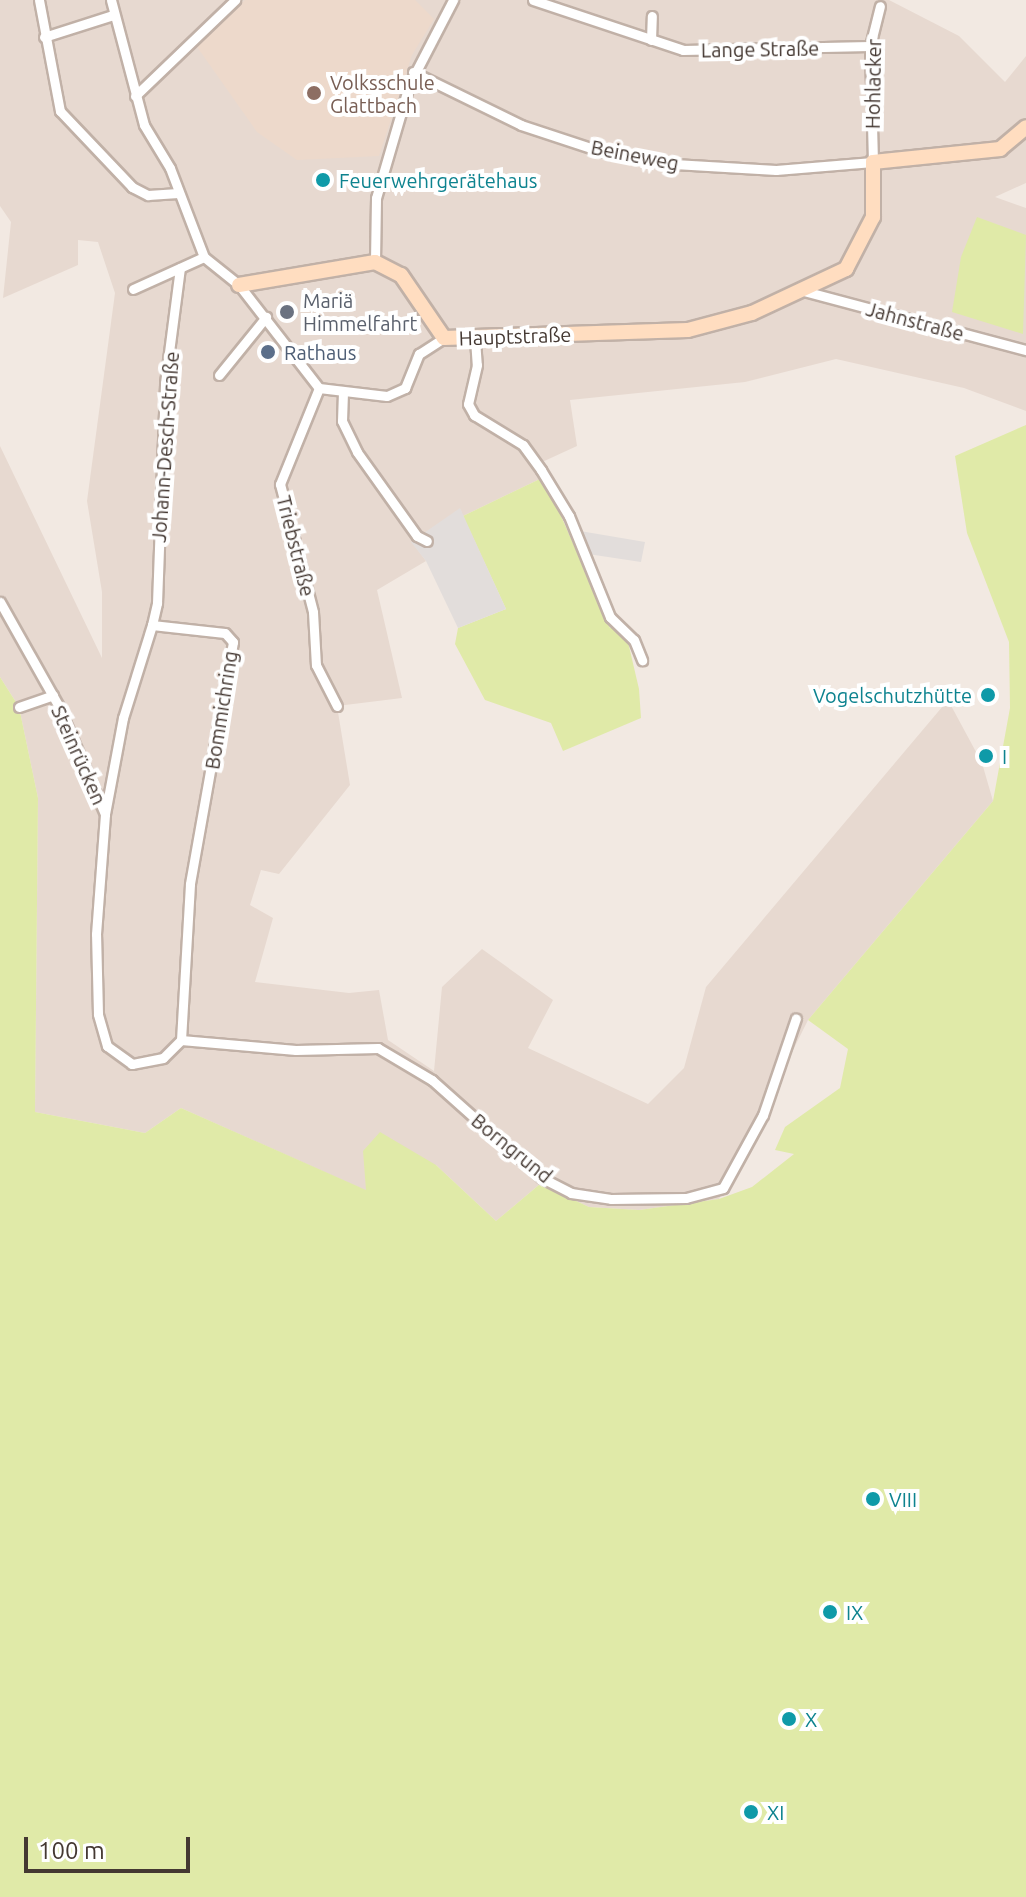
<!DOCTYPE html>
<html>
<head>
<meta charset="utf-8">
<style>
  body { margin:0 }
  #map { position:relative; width:1026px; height:1897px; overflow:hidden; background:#f2e9e2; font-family:Ubuntu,sans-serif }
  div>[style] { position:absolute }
  .residential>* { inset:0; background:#e7d9d0 }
  .education>* { inset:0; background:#edd9cb }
  .green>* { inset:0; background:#e0eaa8 }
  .parking>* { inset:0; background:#e2dddb }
  .roads { filter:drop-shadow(2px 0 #c1b1a7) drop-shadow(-2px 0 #c1b1a7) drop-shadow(0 2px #c1b1a7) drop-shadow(0 -2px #c1b1a7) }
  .street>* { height:9px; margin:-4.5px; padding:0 4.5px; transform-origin:4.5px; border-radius:4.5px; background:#fff }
  .secondary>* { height:14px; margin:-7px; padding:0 7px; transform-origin:7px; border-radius:7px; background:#ffddc0 }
  .dots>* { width:22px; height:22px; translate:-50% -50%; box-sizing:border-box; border:4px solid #fff; border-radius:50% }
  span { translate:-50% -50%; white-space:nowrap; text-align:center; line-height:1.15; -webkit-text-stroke:8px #fff; paint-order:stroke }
  .street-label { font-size:20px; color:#443832 }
  .education-label { font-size:20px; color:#785e54 }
  .left { translate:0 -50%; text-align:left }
  .culture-label { font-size:20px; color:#0d838f }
  .right { translate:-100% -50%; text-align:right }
  .worship-label { font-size:20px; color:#5b616d }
  .service-label { font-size:20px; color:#4e5e75 }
  .scale { position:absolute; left:24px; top:1837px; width:166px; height:36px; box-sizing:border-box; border:4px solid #443832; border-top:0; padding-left:10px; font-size:24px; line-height:28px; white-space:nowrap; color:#443832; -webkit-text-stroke:6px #fff; paint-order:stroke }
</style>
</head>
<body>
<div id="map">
  <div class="residential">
    <div style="clip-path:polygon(0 0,889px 0,959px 36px,1005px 82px,1026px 56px,1026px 183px,995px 197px,1026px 208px,1026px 411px,964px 388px,836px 359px,745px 382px,570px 400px,577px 446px,540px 463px,544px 477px,463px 516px,460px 509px,412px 542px,426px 561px,377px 590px,402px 698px,337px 706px,350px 785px,279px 874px,261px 870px,250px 905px,273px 918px,255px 982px,349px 993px,379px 990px,388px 1040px,434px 1071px,442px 987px,482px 949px,553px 1000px,528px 1048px,648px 1104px,684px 1068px,706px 987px,948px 700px,982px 763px,993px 801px,808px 1020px,719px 1199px,639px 1210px,589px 1207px,540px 1184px,496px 1221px,436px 1165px,367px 1191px,181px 1108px,145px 1133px,35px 1112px,38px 798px,19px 707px,0 677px,0 446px,102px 658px,102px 592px,87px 501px,115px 293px,98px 242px,78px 240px,78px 265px,3px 298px,11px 222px,0 206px)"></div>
  </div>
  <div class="education">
    <div style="clip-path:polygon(245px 0,415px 0,434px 19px,412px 55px,379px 156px,297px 160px,257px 132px,195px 44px)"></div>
  </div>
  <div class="green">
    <div style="clip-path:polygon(977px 217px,1026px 235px,1023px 334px,952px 312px,961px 257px)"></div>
    <div style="clip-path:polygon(1026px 425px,1026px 1897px,0 1897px,0 677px,19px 707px,38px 798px,35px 1112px,145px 1133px,181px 1108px,366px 1190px,363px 1151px,380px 1132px,436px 1165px,496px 1221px,540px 1184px,589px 1207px,639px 1210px,719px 1199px,752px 1187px,794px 1154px,775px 1150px,785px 1127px,840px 1088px,848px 1049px,808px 1020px,993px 801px,1010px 708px,1009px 642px,967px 533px,955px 456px)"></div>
    <div style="clip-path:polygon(544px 477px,610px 628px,616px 626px,628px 642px,639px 689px,641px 718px,563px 751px,551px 723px,485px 700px,455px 644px,458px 628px,506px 609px,463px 516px)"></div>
  </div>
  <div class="parking">
    <div style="clip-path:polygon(460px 508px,506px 609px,458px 628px,426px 561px,411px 542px)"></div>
    <div style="clip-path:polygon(580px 531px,645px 542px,641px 562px,588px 554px)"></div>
  </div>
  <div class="roads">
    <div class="street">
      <div style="left:39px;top:0;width:113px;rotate:79.3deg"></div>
      <div style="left:60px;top:111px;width:105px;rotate:46.5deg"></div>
      <div style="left:132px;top:187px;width:18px;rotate:27deg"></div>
      <div style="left:148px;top:195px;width:30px;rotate:-4deg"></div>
      <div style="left:111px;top:0;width:129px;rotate:75.2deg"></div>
      <div style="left:144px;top:125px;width:50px;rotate:58.8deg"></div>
      <div style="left:170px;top:168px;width:95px;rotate:69.1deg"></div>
      <div style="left:204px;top:257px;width:45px;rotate:38.7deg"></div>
      <div style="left:239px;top:285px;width:130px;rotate:52.2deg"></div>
      <div style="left:319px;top:388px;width:68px;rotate:6.7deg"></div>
      <div style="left:387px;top:396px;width:20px;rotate:-24deg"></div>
      <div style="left:405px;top:388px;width:37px;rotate:-68deg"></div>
      <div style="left:419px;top:354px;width:30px;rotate:-33deg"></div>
      <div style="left:533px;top:0;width:158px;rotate:18.4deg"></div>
      <div style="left:683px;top:50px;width:187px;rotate:-1.2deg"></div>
      <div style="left:44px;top:37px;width:72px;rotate:-17.7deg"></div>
      <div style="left:651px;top:40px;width:24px;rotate:-88deg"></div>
      <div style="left:413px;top:72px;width:120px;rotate:26.1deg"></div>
      <div style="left:521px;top:125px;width:83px;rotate:18.2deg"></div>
      <div style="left:600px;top:151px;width:75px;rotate:10deg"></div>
      <div style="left:674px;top:164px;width:102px;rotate:3.4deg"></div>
      <div style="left:776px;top:170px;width:97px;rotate:-4.7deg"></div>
      <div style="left:873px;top:162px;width:116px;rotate:-91.5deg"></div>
      <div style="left:870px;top:46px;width:41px;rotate:-76deg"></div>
      <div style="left:135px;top:96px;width:139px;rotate:-43.8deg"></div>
      <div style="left:375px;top:262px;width:64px;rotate:-89.1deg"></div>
      <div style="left:376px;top:198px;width:118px;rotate:-73.7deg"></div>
      <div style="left:409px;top:85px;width:96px;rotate:-62.6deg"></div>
      <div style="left:133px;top:289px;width:78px;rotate:-24.3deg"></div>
      <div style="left:804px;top:291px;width:230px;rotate:14.9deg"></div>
      <div style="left:475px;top:339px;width:26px;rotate:86deg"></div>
      <div style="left:477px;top:365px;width:40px;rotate:103deg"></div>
      <div style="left:468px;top:404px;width:13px;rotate:61deg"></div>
      <div style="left:474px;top:415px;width:57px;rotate:31.5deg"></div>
      <div style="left:523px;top:445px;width:31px;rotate:54deg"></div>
      <div style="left:541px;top:470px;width:54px;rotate:58.7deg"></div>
      <div style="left:569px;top:516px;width:109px;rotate:67.9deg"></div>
      <div style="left:610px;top:617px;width:33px;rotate:44deg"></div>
      <div style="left:634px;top:640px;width:22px;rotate:68deg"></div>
      <div style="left:219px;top:375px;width:75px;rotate:-51deg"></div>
      <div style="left:319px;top:388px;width:104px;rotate:112.1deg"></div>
      <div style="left:280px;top:484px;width:132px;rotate:75.5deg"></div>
      <div style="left:313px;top:612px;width:53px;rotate:86.8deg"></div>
      <div style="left:316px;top:665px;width:46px;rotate:62.9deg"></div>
      <div style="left:343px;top:392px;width:29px;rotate:92deg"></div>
      <div style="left:342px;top:421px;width:34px;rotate:64deg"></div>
      <div style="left:357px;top:452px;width:103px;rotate:54.5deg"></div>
      <div style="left:417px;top:536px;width:11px;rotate:27deg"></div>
      <div style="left:0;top:602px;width:118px;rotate:60.6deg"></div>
      <div style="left:58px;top:705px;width:119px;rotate:66.7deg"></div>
      <div style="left:152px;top:625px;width:73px;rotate:6.3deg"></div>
      <div style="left:225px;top:633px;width:12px;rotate:48deg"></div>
      <div style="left:233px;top:642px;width:246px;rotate:100.1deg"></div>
      <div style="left:190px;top:884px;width:156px;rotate:93.3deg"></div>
      <div style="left:181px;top:1040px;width:25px;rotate:135deg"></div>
      <div style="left:163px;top:1058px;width:32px;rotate:169deg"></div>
      <div style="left:132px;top:1064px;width:31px;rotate:-144deg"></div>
      <div style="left:107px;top:1046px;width:33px;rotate:-106deg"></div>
      <div style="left:98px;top:1014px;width:80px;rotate:-91.4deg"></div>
      <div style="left:96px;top:934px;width:120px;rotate:-85.7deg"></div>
      <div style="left:105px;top:814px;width:98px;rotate:-79.4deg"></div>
      <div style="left:123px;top:718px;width:97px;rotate:-72.7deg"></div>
      <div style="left:152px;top:625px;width:23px;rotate:-77deg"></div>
      <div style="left:157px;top:603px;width:220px;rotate:-87.9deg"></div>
      <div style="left:165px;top:383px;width:116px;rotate:-82.6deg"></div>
      <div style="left:19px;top:707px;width:36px;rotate:-19deg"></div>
      <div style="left:181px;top:1040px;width:115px;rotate:5deg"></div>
      <div style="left:296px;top:1050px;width:82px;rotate:-1.4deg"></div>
      <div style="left:378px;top:1048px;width:63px;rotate:30.7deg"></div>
      <div style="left:432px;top:1080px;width:147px;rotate:41.7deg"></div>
      <div style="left:542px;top:1178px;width:33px;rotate:27deg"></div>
      <div style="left:571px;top:1193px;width:40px;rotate:8.5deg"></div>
      <div style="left:611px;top:1199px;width:75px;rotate:-0.8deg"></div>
      <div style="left:686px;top:1198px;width:38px;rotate:-15deg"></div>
      <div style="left:723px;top:1188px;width:83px;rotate:-61.3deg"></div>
      <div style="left:763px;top:1115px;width:102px;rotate:-71.2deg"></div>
    </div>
    <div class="secondary">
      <div style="left:239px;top:285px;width:138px;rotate:-9.6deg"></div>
      <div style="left:375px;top:262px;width:29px;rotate:27deg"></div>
      <div style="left:401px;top:275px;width:76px;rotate:55.7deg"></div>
      <div style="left:444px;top:338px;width:244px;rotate:-1.9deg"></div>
      <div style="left:688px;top:330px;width:66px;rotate:-14.9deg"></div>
      <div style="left:752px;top:313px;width:104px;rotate:-25.1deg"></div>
      <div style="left:846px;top:269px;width:59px;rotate:-62.6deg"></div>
      <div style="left:873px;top:217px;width:55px;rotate:-90deg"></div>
      <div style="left:873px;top:162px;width:128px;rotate:-5.8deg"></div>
      <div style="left:1000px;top:149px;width:34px;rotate:-40deg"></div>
    </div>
  </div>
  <div class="dots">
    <div style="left:314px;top:93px;background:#8d6e63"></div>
    <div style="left:323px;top:180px;background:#0f9aa8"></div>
    <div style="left:287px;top:312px;background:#6b7280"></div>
    <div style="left:268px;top:352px;background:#5c6f8a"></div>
    <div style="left:988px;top:695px;background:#0f9aa8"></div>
    <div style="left:986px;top:756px;background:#0f9aa8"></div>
    <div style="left:873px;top:1499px;background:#0f9aa8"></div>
    <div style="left:830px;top:1612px;background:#0f9aa8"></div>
    <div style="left:789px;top:1719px;background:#0f9aa8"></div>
    <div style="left:751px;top:1812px;background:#0f9aa8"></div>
  </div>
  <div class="street-label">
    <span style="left:760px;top:49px;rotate:-1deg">Lange Straße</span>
    <span style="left:873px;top:84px;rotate:-89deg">Hohlacker</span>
    <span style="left:635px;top:155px;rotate:11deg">Beineweg</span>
    <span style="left:915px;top:321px;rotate:15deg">Jahnstraße</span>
    <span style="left:515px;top:336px;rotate:-2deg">Hauptstraße</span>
    <span style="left:165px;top:447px;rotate:-86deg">Johann-Desch-Straße</span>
    <span style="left:296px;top:546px;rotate:76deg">Triebstraße</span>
    <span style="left:221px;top:710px;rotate:-81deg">Bommichring</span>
    <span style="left:79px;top:755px;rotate:66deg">Steinrücken</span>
    <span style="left:512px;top:1148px;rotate:39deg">Borngrund</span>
  </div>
  <div class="education-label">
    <span class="left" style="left:330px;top:94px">Volksschule<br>Glattbach</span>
  </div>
  <div class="culture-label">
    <span class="left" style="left:339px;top:180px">Feuerwehrgerätehaus</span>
    <span class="right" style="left:972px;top:695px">Vogelschutzhütte</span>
    <span class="left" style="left:1002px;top:756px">I</span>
    <span class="left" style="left:889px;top:1499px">VIII</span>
    <span class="left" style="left:846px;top:1612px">IX</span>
    <span class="left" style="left:805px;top:1719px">X</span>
    <span class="left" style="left:767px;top:1812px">XI</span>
  </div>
  <div class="worship-label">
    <span class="left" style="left:303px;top:312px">Mariä<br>Himmelfahrt</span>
  </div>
  <div class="service-label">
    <span class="left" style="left:284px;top:352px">Rathaus</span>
  </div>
  <div class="scale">100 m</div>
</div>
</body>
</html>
